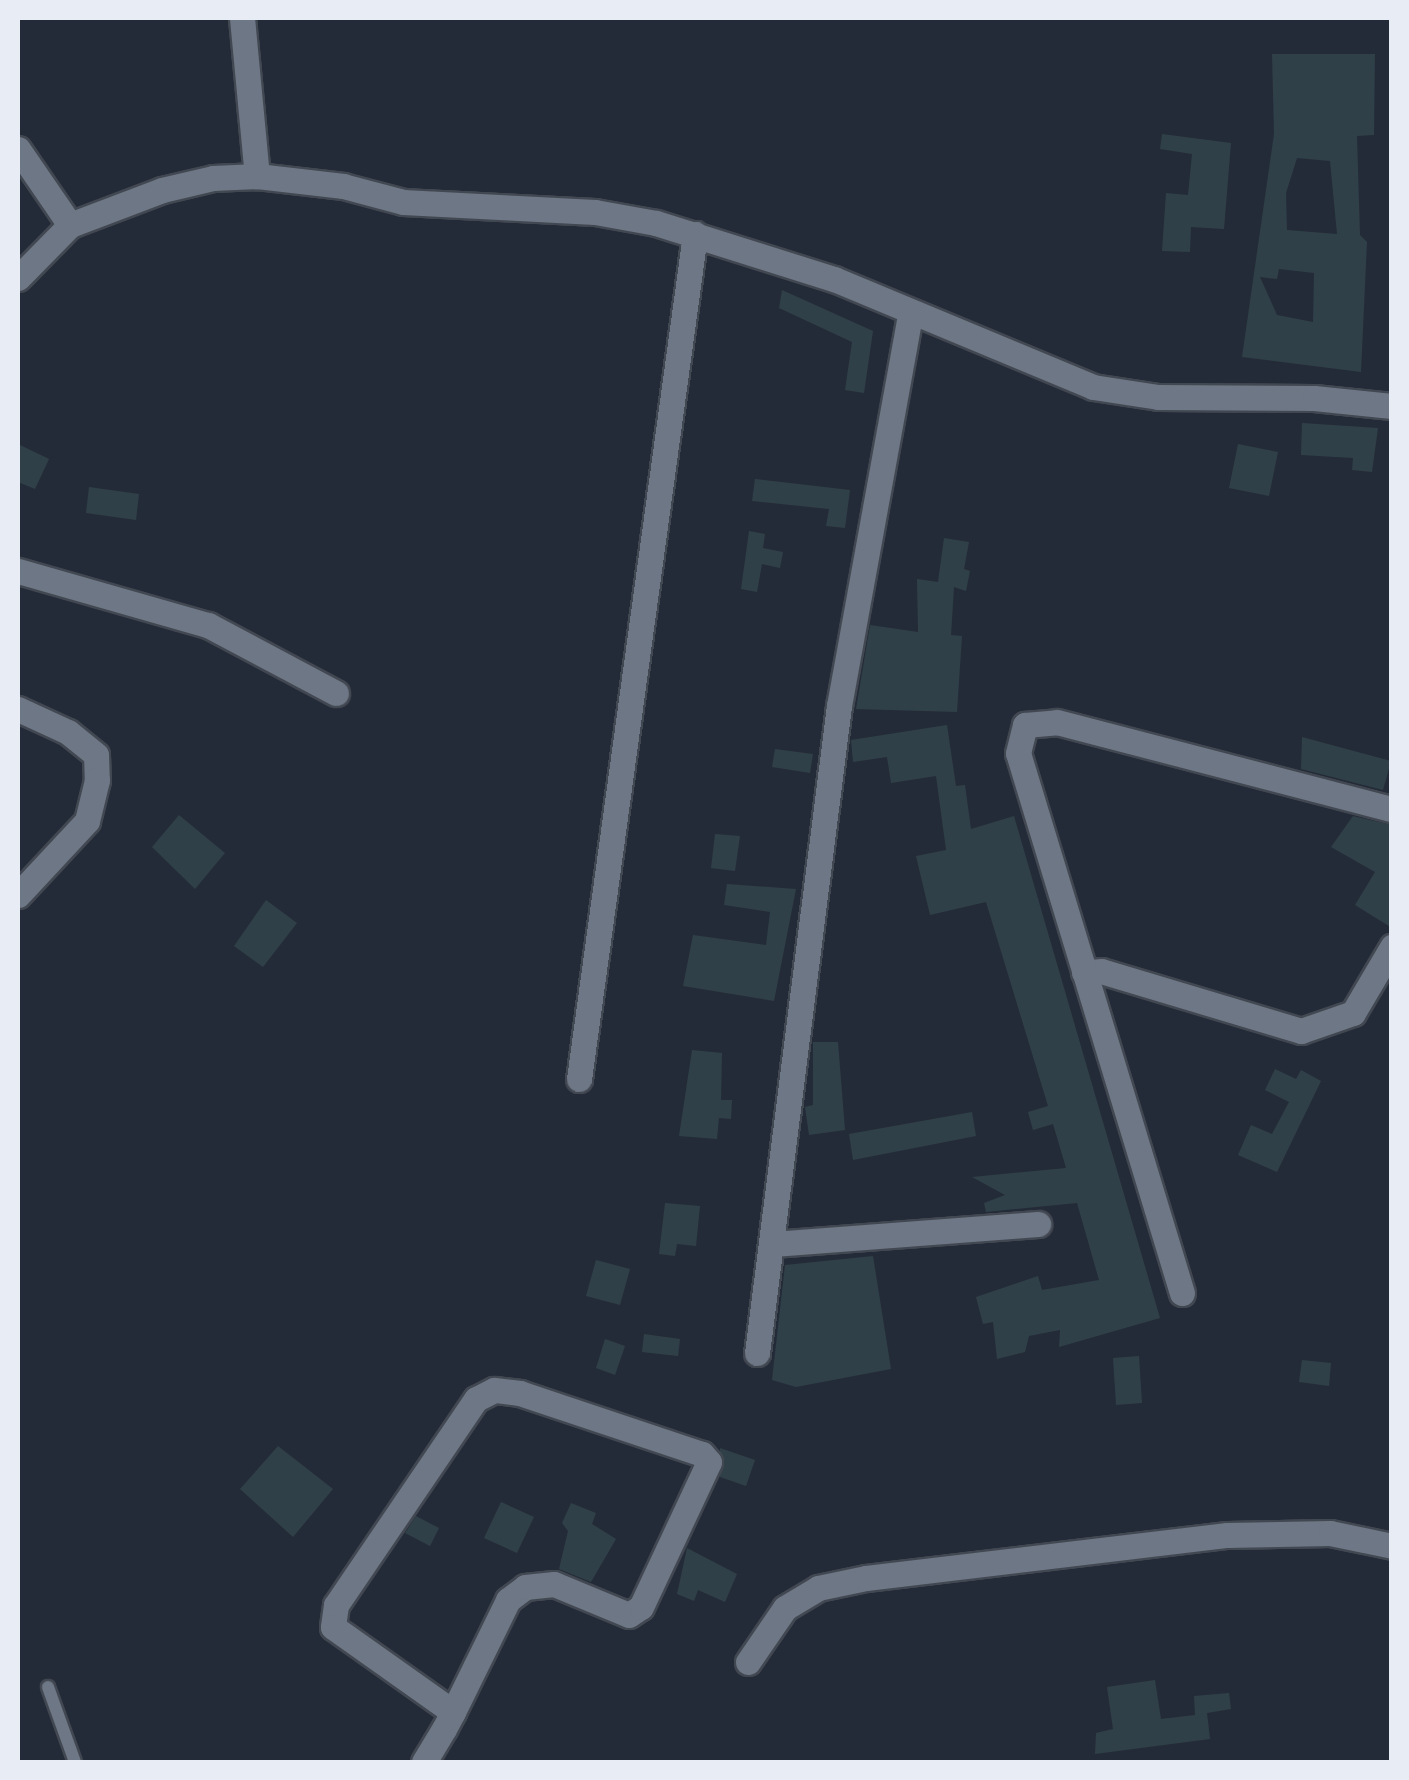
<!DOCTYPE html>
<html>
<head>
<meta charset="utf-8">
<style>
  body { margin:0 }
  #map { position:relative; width:1409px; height:1780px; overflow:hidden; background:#242b38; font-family:"DejaVu Sans",sans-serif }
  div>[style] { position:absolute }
  .building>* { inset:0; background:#304048 }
  .roads { filter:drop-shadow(2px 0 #424852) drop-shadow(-2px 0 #424852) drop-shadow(0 2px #424852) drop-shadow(0 -2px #424852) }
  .service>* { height:12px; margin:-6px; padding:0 6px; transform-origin:6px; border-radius:6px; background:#6e7785 }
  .minor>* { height:25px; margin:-12.5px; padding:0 12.5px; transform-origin:12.5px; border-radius:12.5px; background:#6e7785 }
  span { translate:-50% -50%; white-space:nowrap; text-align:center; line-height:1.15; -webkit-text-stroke:10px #1b222d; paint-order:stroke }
  .frame { position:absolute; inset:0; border:20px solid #e8edf5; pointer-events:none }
</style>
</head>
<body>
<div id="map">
  <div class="building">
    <div style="clip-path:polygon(evenodd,1272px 54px,1375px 54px,1374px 135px,1357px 136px,1360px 235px,1367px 242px,1361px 372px,1242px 357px,1274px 134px,1272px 54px,1297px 158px,1330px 161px,1337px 234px,1287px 230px,1286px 193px,1297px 158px,1272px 54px,1279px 269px,1314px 273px,1313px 322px,1277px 315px,1260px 277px,1277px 279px,1279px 269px)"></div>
    <div style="clip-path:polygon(1162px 134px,1231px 143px,1224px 229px,1191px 227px,1190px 252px,1162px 251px,1166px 193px,1188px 195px,1192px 154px,1160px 149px)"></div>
    <div style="clip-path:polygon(782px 290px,873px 331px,864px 393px,845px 390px,852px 342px,779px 308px)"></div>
    <div style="clip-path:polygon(1302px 423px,1378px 428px,1372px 472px,1352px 470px,1353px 458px,1301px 455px)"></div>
    <div style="clip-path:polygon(18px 444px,49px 459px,35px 489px,18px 482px)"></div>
    <div style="clip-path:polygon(1238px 444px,1278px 452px,1269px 496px,1229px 488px)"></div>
    <div style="clip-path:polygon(755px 479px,850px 490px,845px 528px,826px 526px,829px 509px,752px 501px)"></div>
    <div style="clip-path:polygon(89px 487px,139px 494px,136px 520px,86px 513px)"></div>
    <div style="clip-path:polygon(749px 531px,765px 534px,763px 548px,783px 552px,780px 568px,762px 564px,757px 592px,741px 589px)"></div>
    <div style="clip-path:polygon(944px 538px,969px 542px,964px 569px,970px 571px,966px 591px,954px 587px,951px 635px,962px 636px,957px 712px,856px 709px,870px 625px,918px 632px,917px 579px,938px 582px)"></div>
    <div style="clip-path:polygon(947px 725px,956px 786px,965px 785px,971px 829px,1014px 816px,1160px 1318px,1059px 1347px,1060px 1330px,1029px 1336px,1025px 1352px,997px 1359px,993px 1322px,983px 1324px,976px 1297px,1038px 1276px,1042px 1290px,1099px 1280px,1077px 1203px,986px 1212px,984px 1203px,1005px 1195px,972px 1177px,1066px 1168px,1053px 1124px,1033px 1130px,1028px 1112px,1048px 1106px,986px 902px,930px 915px,916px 856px,946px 850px,936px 776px,891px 783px,887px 757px,853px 762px,851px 740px)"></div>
    <div style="clip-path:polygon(1302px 737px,1391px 761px,1383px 790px,1301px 769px)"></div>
    <div style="clip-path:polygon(775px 749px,813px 754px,810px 773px,772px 767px)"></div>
    <div style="clip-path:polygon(179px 815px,225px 853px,195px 889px,152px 847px)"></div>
    <div style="clip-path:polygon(1353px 816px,1392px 825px,1392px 928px,1355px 905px,1375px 872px,1331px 847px)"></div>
    <div style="clip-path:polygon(715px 834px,740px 836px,735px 871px,711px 868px)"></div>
    <div style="clip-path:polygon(727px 884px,796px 889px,774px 1001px,683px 986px,693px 935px,766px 945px,770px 912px,724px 905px)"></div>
    <div style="clip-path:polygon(266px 900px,297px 923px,263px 967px,234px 946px)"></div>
    <div style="clip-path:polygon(813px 1042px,838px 1042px,845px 1130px,809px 1135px,805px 1107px,813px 1105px)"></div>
    <div style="clip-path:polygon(692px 1050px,722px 1053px,721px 1100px,732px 1100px,731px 1119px,719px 1118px,717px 1139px,679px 1136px)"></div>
    <div style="clip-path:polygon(1275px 1069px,1296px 1079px,1301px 1070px,1321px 1081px,1277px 1172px,1238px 1155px,1251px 1125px,1272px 1134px,1289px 1102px,1265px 1090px)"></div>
    <div style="clip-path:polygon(972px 1112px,976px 1136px,853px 1160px,849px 1134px)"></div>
    <div style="clip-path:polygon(665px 1203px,700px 1206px,696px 1246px,677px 1244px,675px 1256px,659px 1254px)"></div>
    <div style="clip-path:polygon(873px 1256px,891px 1369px,796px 1387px,772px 1380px,785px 1265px)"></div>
    <div style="clip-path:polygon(596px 1260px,630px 1269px,620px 1305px,586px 1296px)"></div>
    <div style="clip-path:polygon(644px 1334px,680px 1339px,678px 1356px,642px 1352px)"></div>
    <div style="clip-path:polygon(605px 1339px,625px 1346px,615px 1375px,596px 1368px)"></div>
    <div style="clip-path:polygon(1139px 1356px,1142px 1403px,1116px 1405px,1113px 1358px)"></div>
    <div style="clip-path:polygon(1302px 1360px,1331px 1363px,1329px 1386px,1299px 1382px)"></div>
    <div style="clip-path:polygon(278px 1446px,333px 1489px,293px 1537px,240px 1489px)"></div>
    <div style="clip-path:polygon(720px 1448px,755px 1460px,746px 1486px,720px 1477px)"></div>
    <div style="clip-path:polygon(501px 1502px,534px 1517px,517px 1553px,484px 1538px)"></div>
    <div style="clip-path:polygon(571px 1503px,596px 1513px,592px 1524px,616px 1539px,591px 1582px,559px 1569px,568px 1531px,562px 1523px)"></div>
    <div style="clip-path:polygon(416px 1516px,439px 1528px,430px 1546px,405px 1533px)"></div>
    <div style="clip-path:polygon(687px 1548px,737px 1574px,725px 1602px,698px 1590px,694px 1601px,677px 1594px)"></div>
    <div style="clip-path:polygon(1155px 1680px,1161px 1719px,1195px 1715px,1194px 1696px,1229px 1693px,1231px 1709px,1207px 1713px,1210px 1739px,1095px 1754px,1096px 1733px,1113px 1729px,1107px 1687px)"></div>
  </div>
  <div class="roads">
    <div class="service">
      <div style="left:48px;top:1687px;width:80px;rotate:70.2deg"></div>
    </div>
    <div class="minor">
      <div style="left:242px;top:18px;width:159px;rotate:84.6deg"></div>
      <div style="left:18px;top:149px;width:92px;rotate:55.6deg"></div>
      <div style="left:18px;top:278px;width:74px;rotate:-45.5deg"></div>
      <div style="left:70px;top:225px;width:98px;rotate:-20.8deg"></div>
      <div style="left:162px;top:190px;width:52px;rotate:-13.2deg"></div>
      <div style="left:213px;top:178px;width:44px;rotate:-2.6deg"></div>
      <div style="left:257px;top:176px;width:87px;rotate:6.6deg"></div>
      <div style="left:343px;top:186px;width:62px;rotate:14.9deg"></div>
      <div style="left:403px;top:202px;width:192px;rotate:3deg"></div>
      <div style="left:595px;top:212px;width:62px;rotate:10.2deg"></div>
      <div style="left:656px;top:223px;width:187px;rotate:17.5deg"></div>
      <div style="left:834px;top:279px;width:281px;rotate:22.6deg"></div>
      <div style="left:1093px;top:387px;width:66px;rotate:8.7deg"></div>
      <div style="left:1158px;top:397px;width:156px;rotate:0.4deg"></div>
      <div style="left:1314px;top:398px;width:78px;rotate:5.9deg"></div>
      <div style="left:18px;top:571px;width:198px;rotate:15.9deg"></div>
      <div style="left:208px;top:625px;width:145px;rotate:28deg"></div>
      <div style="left:18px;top:709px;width:55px;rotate:24.7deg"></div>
      <div style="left:68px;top:732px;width:36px;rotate:39deg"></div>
      <div style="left:96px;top:755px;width:25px;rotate:88deg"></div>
      <div style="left:97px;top:780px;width:42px;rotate:103.7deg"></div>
      <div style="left:87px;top:821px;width:101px;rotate:133deg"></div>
      <div style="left:1084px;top:972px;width:17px;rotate:-3deg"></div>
      <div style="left:1101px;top:971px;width:209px;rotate:16.7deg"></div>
      <div style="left:1301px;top:1031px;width:55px;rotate:-19.1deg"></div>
      <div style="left:1353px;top:1013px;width:77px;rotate:-59.4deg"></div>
      <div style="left:579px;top:1079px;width:853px;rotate:-82.18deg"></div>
      <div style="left:772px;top:1244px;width:267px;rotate:-4.3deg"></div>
      <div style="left:1182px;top:1293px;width:564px;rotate:-106.89deg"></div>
      <div style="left:1018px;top:753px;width:29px;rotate:-76deg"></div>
      <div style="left:1025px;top:725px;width:32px;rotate:-5deg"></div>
      <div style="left:1057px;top:722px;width:346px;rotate:14.6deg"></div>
      <div style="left:757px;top:1353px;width:652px;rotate:-82.78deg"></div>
      <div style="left:839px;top:706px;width:397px;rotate:-79.7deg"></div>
      <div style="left:748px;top:1662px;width:65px;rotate:-55.6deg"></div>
      <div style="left:785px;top:1608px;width:39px;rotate:-31deg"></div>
      <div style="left:818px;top:1588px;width:49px;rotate:-11.8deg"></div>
      <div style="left:866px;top:1578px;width:364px;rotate:-6.8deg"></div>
      <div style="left:1227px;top:1535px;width:103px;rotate:-1.1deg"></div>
      <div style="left:1330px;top:1533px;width:63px;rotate:11.8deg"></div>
      <div style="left:424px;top:1762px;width:39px;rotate:-59deg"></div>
      <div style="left:444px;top:1729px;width:19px;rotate:-62deg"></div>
      <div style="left:453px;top:1712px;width:125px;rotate:-63.8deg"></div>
      <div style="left:508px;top:1600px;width:21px;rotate:-37deg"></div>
      <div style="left:525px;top:1587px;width:29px;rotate:-6deg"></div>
      <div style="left:554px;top:1584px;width:81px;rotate:22.5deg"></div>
      <div style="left:629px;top:1615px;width:14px;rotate:-34deg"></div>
      <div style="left:641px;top:1607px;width:160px;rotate:-64.9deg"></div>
      <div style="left:709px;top:1462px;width:11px;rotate:-131deg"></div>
      <div style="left:702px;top:1454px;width:192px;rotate:-161.5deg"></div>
      <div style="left:520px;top:1393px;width:26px;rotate:-173deg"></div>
      <div style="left:494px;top:1390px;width:20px;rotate:153deg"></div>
      <div style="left:476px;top:1399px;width:249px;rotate:124.2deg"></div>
      <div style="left:336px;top:1605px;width:22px;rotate:98deg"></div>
      <div style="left:333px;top:1627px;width:147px;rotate:35.3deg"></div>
    </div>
  </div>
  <div class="frame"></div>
</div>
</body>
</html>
